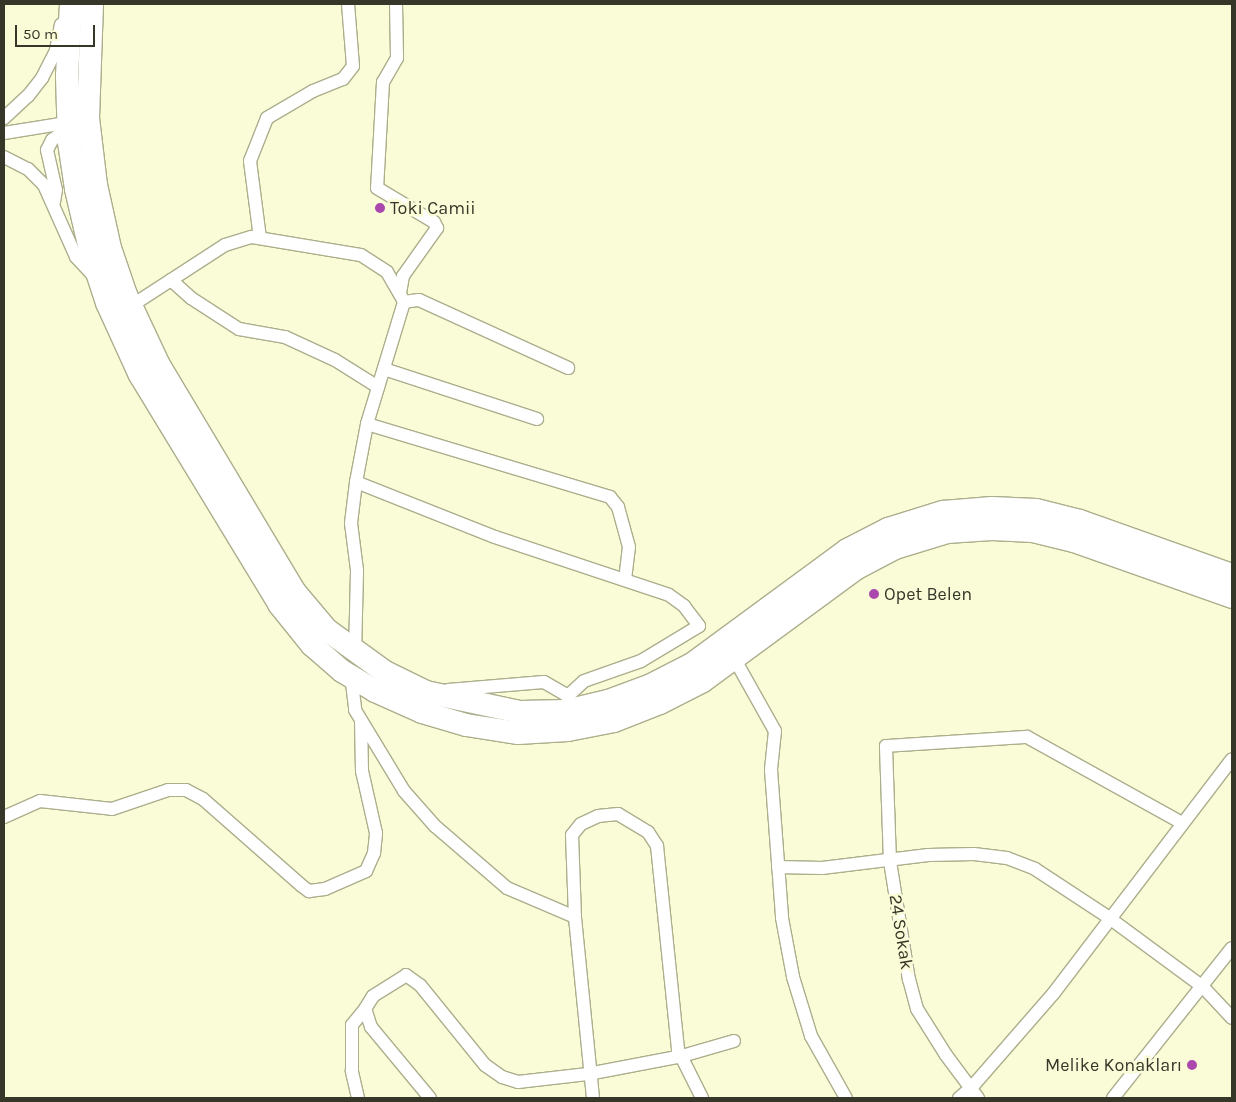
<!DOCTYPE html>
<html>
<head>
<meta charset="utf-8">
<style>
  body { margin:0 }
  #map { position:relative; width:1236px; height:1102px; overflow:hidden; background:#fafcd8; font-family:Karla,sans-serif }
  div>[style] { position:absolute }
  .roads { filter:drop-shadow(1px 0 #acae8c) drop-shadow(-1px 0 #acae8c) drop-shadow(0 1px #acae8c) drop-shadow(0 -1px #acae8c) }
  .street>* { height:12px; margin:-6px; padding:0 6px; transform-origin:6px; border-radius:6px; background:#fff }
  .highway>* { height:22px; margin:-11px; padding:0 11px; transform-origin:11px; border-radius:11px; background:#fff }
  .dots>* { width:14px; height:14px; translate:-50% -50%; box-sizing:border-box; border:2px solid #fafcd8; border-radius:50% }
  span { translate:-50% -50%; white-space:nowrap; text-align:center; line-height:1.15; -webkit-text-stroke:5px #fafcd8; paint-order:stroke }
  .poi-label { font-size:18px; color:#363729 }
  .left { translate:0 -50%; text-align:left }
  .right { translate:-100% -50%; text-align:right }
  .street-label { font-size:18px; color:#363729 }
  .frame { position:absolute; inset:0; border:5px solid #363729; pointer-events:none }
  .scale { position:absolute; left:15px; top:25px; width:80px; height:22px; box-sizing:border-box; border:2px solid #363729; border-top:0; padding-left:6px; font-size:15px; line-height:18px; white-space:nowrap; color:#363729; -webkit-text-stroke:4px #fafcd8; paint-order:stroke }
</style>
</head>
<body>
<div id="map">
  <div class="roads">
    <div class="street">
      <div style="left:396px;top:4px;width:54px;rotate:88.9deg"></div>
      <div style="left:397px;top:58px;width:28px;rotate:120deg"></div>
      <div style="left:383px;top:82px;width:106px;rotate:93.2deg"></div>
      <div style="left:377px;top:188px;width:66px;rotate:30.8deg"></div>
      <div style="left:434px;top:222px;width:7px;rotate:63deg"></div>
      <div style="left:437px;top:228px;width:59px;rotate:125.3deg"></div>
      <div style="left:403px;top:276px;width:17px;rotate:100deg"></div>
      <div style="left:4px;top:118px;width:33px;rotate:-43deg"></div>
      <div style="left:28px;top:96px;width:23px;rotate:-52deg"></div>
      <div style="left:42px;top:78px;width:31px;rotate:-63deg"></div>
      <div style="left:56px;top:50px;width:26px;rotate:-79deg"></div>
      <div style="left:4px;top:133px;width:70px;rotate:-9.1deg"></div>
      <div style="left:4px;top:157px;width:27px;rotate:27deg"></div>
      <div style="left:28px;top:169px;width:23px;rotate:45deg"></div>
      <div style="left:44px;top:185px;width:79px;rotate:66deg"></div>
      <div style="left:76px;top:257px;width:26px;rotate:47deg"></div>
      <div style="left:54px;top:202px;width:12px;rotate:-81deg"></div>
      <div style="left:56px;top:190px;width:41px;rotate:-102.7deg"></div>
      <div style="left:47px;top:150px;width:11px;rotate:-63deg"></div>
      <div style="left:52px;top:140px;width:19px;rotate:-35deg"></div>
      <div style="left:260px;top:238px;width:78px;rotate:-97.4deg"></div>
      <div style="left:250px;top:161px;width:46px;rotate:-68.4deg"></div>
      <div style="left:267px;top:118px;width:53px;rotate:-30.4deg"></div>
      <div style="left:313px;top:91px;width:32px;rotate:-22deg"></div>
      <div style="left:343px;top:79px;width:16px;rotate:-52deg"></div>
      <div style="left:353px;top:66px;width:62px;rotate:-94.6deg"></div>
      <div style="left:171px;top:280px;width:27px;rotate:42deg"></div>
      <div style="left:191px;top:298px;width:57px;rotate:32.9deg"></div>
      <div style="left:239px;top:329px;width:47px;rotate:9.9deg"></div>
      <div style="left:285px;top:337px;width:55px;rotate:24.7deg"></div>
      <div style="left:335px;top:360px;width:51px;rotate:32.1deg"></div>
      <div style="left:404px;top:302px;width:15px;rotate:-8deg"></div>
      <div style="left:419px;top:300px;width:164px;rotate:24.5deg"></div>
      <div style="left:131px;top:306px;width:112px;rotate:-33deg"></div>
      <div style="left:225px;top:245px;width:28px;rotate:-17deg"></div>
      <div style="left:252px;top:237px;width:110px;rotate:9.4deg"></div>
      <div style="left:361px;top:255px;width:31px;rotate:33deg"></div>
      <div style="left:387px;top:272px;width:34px;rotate:60deg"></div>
      <div style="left:404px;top:302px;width:127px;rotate:106.9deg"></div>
      <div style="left:367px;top:424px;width:59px;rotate:100.7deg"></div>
      <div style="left:356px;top:482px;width:149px;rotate:21.6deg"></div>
      <div style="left:495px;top:537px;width:183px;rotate:18.4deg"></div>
      <div style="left:669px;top:595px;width:19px;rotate:36deg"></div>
      <div style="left:684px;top:606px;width:25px;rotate:53deg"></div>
      <div style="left:699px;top:626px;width:68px;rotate:148.9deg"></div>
      <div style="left:641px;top:661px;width:60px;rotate:160.7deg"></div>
      <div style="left:584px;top:681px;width:22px;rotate:137deg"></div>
      <div style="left:568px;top:696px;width:19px;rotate:93deg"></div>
      <div style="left:384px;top:369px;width:161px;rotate:18.1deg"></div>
      <div style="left:367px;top:424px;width:254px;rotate:16.7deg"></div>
      <div style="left:610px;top:497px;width:13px;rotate:51deg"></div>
      <div style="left:618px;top:507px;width:41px;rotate:74.6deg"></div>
      <div style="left:629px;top:547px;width:31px;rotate:97deg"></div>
      <div style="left:355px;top:654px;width:84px;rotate:-88.6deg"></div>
      <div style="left:357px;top:570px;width:47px;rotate:-97.3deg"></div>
      <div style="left:351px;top:523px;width:41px;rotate:-83deg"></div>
      <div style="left:734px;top:658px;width:84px;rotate:60.7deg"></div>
      <div style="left:775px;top:731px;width:39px;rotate:96deg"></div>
      <div style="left:771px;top:770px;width:148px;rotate:85.7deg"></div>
      <div style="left:782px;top:918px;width:60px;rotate:79.4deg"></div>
      <div style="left:793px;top:977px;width:62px;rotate:73deg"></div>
      <div style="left:811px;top:1036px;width:71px;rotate:60.6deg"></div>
      <div style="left:351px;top:675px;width:35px;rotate:83deg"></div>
      <div style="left:355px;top:710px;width:95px;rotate:58.8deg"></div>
      <div style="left:404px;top:791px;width:47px;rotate:48.5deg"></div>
      <div style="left:435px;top:826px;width:95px;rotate:40.7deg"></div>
      <div style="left:507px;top:888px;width:74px;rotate:23.1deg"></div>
      <div style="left:448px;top:690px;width:96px;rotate:-4.8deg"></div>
      <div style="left:544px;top:682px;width:28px;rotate:30deg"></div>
      <div style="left:4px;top:817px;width:39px;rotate:-24deg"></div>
      <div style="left:40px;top:801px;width:72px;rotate:6.3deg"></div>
      <div style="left:112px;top:809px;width:59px;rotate:-18.7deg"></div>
      <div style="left:168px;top:790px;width:18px"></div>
      <div style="left:186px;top:790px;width:19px;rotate:28deg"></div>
      <div style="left:203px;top:799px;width:132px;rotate:41.3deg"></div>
      <div style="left:302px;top:886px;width:9px;rotate:36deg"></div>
      <div style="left:309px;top:891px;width:16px;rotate:-7deg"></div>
      <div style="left:325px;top:889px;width:45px;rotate:-23.7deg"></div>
      <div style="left:366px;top:871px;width:20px;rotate:-66deg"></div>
      <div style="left:374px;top:853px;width:20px;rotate:-84deg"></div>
      <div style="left:376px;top:833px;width:64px;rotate:-102.7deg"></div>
      <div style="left:362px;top:771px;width:50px;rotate:-91.1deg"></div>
      <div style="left:778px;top:867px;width:44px;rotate:1.3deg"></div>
      <div style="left:822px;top:868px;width:107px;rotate:-7deg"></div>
      <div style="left:928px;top:855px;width:46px;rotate:-1.2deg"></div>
      <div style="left:974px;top:854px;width:33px;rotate:7deg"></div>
      <div style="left:1007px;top:858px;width:30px;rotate:21deg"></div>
      <div style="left:1035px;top:869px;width:87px;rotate:33.3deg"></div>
      <div style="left:1108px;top:917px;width:118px;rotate:36.4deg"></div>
      <div style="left:1203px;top:987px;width:42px;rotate:46.9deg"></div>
      <div style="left:358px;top:1098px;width:28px;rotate:-103deg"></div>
      <div style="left:352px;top:1071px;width:46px;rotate:-90deg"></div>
      <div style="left:352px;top:1025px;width:21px;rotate:-51deg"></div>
      <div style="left:430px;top:1098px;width:92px;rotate:-129.7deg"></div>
      <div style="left:371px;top:1027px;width:19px;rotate:-108deg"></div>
      <div style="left:365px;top:1009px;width:15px;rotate:-58deg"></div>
      <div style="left:373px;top:996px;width:39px;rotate:-32deg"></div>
      <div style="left:406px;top:975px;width:17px;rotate:36deg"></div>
      <div style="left:420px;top:985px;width:103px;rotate:50.9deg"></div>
      <div style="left:485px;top:1065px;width:21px;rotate:35deg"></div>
      <div style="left:502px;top:1077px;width:17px;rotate:17deg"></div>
      <div style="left:518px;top:1082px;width:70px;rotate:-6.5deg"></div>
      <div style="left:588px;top:1074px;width:96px;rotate:-10.8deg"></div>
      <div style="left:682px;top:1056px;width:54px;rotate:-16.1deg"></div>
      <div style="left:593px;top:1098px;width:182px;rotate:-95.7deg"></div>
      <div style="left:575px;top:917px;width:82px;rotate:-92.1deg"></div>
      <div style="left:572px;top:835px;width:14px;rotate:-51deg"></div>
      <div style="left:581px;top:824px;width:19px;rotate:-25deg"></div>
      <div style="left:598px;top:816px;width:20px;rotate:-6deg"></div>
      <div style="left:618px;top:814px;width:35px;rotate:31deg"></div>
      <div style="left:648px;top:832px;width:17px;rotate:57deg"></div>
      <div style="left:657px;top:846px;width:205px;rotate:84.1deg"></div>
      <div style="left:678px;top:1050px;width:54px;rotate:63.4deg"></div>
      <div style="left:959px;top:1098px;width:16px;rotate:-40deg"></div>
      <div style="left:971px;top:1088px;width:125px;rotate:-48.9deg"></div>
      <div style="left:1053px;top:994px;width:295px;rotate:-52.7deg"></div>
      <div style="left:978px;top:1098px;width:54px;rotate:-126.7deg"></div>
      <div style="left:946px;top:1055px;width:54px;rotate:-122.2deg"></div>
      <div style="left:917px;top:1009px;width:30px;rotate:-105deg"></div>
      <div style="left:909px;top:980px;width:120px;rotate:-99.1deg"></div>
      <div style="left:890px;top:862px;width:116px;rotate:-92deg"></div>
      <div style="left:886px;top:746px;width:141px;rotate:-3.7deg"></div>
      <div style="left:1027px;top:737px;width:177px;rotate:29deg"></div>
      <div style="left:1113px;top:1098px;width:191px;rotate:-51.6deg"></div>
    </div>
    <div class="highway">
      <div style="left:71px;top:4px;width:72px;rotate:93.2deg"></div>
      <div style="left:67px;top:76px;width:66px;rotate:88.3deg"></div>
      <div style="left:69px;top:142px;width:48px;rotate:81.5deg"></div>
      <div style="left:76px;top:189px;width:67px;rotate:77deg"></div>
      <div style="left:91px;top:254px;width:52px;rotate:71.9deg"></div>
      <div style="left:107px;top:303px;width:79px;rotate:65.4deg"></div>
      <div style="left:140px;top:375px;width:268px;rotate:58.7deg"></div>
      <div style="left:279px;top:604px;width:53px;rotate:51.2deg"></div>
      <div style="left:312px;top:645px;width:40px;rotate:41deg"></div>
      <div style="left:342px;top:671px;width:39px;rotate:31deg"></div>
      <div style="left:375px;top:691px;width:51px;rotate:24.1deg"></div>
      <div style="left:422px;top:712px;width:46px;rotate:16.5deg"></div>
      <div style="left:466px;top:725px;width:53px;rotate:8.7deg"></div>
      <div style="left:518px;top:733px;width:50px;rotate:-3.4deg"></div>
      <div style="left:568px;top:730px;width:47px;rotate:-11.1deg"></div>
      <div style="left:614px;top:721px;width:49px;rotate:-21.4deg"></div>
      <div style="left:660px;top:703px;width:48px;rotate:-27.1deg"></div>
      <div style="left:703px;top:681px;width:191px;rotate:-36.3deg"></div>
      <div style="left:857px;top:568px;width:43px;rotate:-27.8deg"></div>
      <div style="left:895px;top:548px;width:54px;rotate:-17.1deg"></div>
      <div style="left:947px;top:532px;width:45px;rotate:-3.8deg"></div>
      <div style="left:992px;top:529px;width:41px;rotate:2.8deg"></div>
      <div style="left:1033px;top:531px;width:42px;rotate:13.7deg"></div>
      <div style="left:1074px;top:541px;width:168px;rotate:19.5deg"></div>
      <div style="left:92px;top:4px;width:114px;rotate:92deg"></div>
      <div style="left:88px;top:118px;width:67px;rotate:83.2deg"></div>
      <div style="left:96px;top:185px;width:65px;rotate:77.5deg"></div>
      <div style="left:110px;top:248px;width:50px;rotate:71.2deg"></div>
      <div style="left:126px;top:295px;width:77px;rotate:64.8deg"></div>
      <div style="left:159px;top:365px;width:265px;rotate:59.1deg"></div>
      <div style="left:295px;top:592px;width:50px;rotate:49.9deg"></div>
      <div style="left:327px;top:630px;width:72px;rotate:35.9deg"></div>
      <div style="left:385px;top:672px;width:46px;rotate:26deg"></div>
      <div style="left:426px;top:692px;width:96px;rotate:12deg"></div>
      <div style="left:520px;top:712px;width:46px;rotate:-1.2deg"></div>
      <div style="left:566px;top:711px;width:43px;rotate:-13.4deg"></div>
      <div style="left:608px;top:701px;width:46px;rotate:-20.4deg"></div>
      <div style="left:651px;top:685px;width:46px;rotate:-27.1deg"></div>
      <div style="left:692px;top:664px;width:192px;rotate:-36.3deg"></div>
      <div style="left:847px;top:550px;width:46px;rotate:-27.1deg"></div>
      <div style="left:888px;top:529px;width:58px;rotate:-17.2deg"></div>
      <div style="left:943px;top:512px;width:49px;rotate:-4.7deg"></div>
      <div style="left:992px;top:508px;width:44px;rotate:2.6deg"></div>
      <div style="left:1036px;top:510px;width:45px;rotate:14deg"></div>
      <div style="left:1080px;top:521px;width:161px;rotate:19.6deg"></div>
    </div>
  </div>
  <div class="dots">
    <div style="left:380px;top:208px;background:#ab48ae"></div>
    <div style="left:874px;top:594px;background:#ab48ae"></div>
    <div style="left:1192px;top:1065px;background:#ab48ae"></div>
  </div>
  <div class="poi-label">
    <span class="left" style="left:390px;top:208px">Toki Camii</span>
    <span class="left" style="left:884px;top:594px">Opet Belen</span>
    <span class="right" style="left:1182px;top:1065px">Melike Konakları</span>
  </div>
  <div class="street-label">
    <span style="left:901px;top:932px;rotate:81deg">24 Sokak</span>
  </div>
  <div class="frame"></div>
  <div class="scale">50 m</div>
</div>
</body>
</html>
